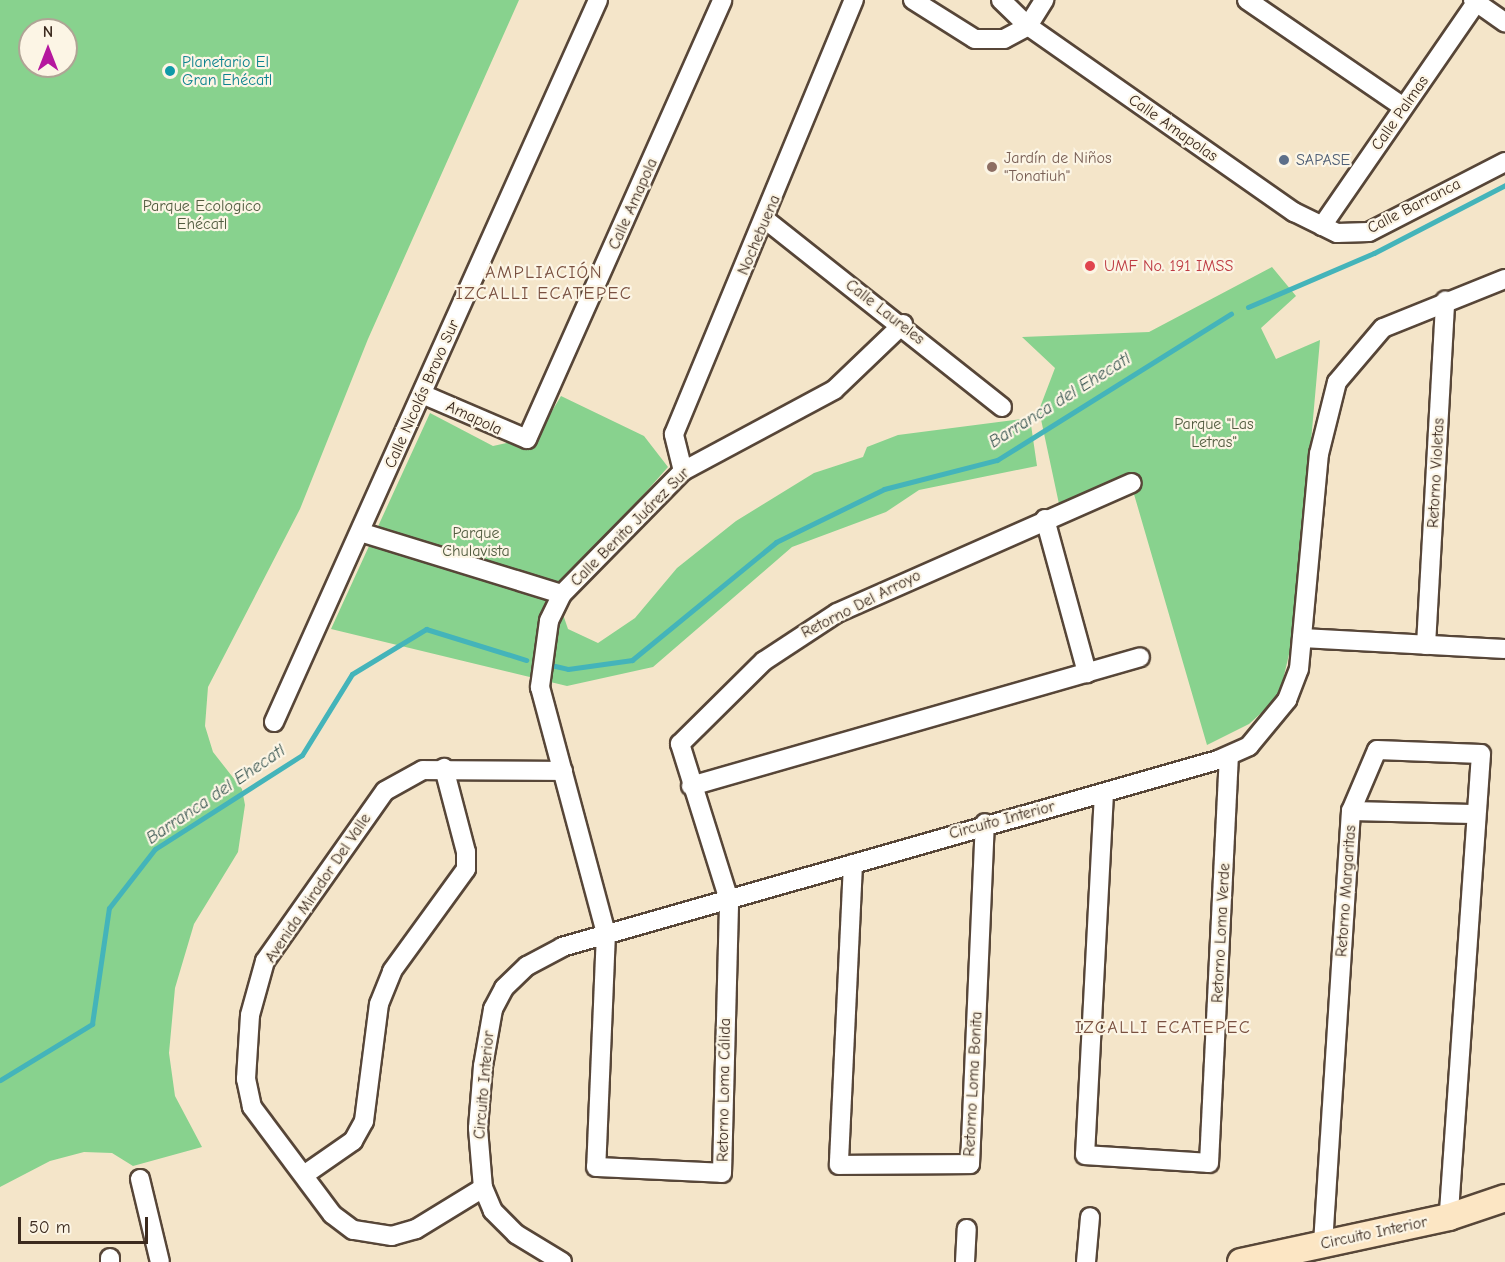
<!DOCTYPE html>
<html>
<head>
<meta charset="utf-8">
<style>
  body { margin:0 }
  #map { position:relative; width:1505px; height:1262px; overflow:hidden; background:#f4e5c9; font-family:"Comic Neue",sans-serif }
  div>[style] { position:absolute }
  .green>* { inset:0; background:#88d28e }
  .stream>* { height:5px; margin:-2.5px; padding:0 2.5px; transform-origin:2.5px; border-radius:2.5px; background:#44b4ba }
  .roads { filter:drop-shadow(2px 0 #574638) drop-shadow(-2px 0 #574638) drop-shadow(0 2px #574638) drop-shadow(0 -2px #574638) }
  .minor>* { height:18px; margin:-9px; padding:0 9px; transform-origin:9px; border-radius:9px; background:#fff }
  .secondary>* { height:26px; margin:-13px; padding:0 13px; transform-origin:13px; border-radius:13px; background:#fce6c4 }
  .dots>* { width:16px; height:16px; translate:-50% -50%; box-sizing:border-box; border:3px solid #fcf5e5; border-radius:50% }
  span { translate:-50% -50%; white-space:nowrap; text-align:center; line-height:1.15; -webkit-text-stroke:4.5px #fcf5e5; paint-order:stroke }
  .culture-label { font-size:16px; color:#0d838f }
  .left { translate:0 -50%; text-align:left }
  .street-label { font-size:16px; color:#3b2a1e }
  .education-label { font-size:16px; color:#785e54 }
  .service-label { font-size:16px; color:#4e5e75 }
  .park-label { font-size:16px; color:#525c40 }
  .health-label { font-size:16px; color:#be3a42 }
  .neighbourhood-label { font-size:18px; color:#795040; letter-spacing:1.5px }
  .water-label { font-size:18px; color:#3e5a55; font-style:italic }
  .north { position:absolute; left:18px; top:18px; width:60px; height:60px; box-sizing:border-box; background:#fcf5e5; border:2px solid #afa495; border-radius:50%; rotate:0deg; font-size:16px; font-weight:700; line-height:24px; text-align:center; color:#3b2a1e }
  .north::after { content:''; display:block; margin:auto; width:21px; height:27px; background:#b5179e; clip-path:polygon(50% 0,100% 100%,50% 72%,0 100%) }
  .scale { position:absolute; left:18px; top:1217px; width:130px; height:27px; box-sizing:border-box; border:3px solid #3b2a1e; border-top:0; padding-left:8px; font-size:18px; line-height:21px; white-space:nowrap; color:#3b2a1e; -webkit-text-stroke:4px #fcf5e5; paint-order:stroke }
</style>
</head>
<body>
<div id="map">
  <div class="green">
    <div style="clip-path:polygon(evenodd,0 0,519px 0,368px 339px,300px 509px,208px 687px,205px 726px,213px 752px,242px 789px,245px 805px,238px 852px,194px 924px,175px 988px,169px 1053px,175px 1096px,202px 1147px,133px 1166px,112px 1153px,84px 1152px,50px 1161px,0 1187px,0 0,30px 30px,66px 30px,66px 66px,30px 66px,30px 30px)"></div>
    <div style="clip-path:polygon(1272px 267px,1296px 296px,1261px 328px,1276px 359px,1320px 340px,1294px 633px,1279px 697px,1249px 724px,1207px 745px,1129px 477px,1059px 504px,1039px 410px,1055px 368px,1022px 337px,1149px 332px)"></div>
    <div style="clip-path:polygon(561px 396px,644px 436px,668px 467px,556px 594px,568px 629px,598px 643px,635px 618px,677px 568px,736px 521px,814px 473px,863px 457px,867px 447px,898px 435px,1030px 418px,1037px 466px,919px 490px,886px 512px,792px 547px,653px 667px,567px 686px,331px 629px,430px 413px,493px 446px,537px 436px)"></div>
  </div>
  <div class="stream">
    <div style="left:1248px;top:307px;width:137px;rotate:-23.2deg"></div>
    <div style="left:1374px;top:253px;width:148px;rotate:-27.4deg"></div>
    <div style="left:555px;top:666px;width:13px;rotate:13deg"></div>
    <div style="left:568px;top:669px;width:65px;rotate:-8deg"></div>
    <div style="left:632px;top:660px;width:186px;rotate:-39.3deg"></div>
    <div style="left:776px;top:542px;width:120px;rotate:-26.1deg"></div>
    <div style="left:884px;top:489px;width:117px;rotate:-14.4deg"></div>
    <div style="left:997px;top:460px;width:276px;rotate:-32deg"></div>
    <div style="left:0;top:1080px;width:108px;rotate:-31.3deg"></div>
    <div style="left:92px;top:1024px;width:117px;rotate:-81.7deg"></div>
    <div style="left:109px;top:908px;width:75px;rotate:-52.1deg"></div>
    <div style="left:155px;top:849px;width:174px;rotate:-32.6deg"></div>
    <div style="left:302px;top:755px;width:95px;rotate:-58.3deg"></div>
    <div style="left:352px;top:674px;width:87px;rotate:-31.3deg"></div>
    <div style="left:426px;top:629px;width:105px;rotate:17.2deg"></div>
  </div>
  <div class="roads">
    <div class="minor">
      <div style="left:913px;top:0;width:73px;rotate:32.2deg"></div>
      <div style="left:975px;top:39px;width:29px"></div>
      <div style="left:1004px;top:39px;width:27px;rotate:-28deg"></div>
      <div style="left:1001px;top:0;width:37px;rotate:44deg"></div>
      <div style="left:1028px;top:26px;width:325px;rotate:35deg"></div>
      <div style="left:1294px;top:212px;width:48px;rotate:26deg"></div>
      <div style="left:1337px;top:233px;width:32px;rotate:-2deg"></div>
      <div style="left:1369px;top:232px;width:153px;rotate:-27.2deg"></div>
      <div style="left:1247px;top:0;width:189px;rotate:34.4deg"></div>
      <div style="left:1473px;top:0;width:39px;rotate:35deg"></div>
      <div style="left:1028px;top:26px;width:31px;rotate:-58deg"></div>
      <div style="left:766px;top:220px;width:301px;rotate:38.4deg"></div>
      <div style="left:1322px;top:226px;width:275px;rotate:-55.4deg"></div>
      <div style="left:903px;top:324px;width:95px;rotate:136.3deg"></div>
      <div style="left:834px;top:390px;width:171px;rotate:151.8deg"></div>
      <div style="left:683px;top:471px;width:173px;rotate:134.5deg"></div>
      <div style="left:562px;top:594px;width:30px;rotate:116deg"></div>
      <div style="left:549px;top:621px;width:67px;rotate:97.8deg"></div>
      <div style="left:540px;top:687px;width:255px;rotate:75deg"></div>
      <div style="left:606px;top:933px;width:234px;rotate:92.4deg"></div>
      <div style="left:596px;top:1167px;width:126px;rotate:2.7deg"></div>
      <div style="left:722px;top:1173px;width:273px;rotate:-88.5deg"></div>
      <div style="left:729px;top:900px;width:164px;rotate:-107.4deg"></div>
      <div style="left:680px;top:744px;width:118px;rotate:-44.7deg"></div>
      <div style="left:764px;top:661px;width:87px;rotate:-33.3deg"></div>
      <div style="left:837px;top:613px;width:322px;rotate:-23.8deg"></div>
      <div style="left:422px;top:394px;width:114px;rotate:23.2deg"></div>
      <div style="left:527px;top:439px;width:480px;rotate:-66deg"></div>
      <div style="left:683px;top:471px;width:38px;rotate:-104deg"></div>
      <div style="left:674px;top:434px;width:470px;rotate:-67.5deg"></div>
      <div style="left:1045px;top:519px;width:160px;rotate:74.7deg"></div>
      <div style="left:360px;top:532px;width:211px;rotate:17.1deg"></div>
      <div style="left:1302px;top:638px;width:203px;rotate:3.1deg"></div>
      <div style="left:1426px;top:645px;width:345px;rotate:-86.8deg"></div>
      <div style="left:274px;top:722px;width:791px;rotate:-65.83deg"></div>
      <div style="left:691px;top:786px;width:467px;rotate:-16deg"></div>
      <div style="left:1104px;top:793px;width:362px;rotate:93deg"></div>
      <div style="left:1085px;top:1155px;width:124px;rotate:3.7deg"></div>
      <div style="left:1209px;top:1163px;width:407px;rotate:-87.2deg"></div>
      <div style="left:1351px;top:811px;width:122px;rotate:1.4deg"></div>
      <div style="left:853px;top:864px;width:301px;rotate:92.7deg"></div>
      <div style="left:839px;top:1165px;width:131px;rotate:-0.4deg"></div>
      <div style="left:970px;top:1164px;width:341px;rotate:-87.5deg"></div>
      <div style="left:304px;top:1175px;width:60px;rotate:-34.8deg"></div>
      <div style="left:353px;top:1141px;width:23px;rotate:-61deg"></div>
      <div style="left:364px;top:1121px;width:118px;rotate:-82.7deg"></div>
      <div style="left:379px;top:1004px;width:35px;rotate:-68deg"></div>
      <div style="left:392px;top:971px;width:126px;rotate:-54deg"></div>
      <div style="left:466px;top:869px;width:17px;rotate:-90deg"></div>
      <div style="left:466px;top:852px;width:87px;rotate:-104.7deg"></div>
      <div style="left:140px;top:1179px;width:85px;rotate:76.5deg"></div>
      <div style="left:483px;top:1188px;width:79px;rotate:148.5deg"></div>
      <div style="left:416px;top:1229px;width:25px;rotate:164deg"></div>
      <div style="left:392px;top:1236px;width:39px;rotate:-171deg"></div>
      <div style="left:353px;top:1230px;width:26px;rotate:-143deg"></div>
      <div style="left:332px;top:1214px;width:134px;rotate:-126.8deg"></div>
      <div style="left:252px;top:1107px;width:29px;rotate:-102deg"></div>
      <div style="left:246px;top:1079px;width:64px;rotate:-86.4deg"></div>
      <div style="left:250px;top:1015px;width:56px;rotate:-74.5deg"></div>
      <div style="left:265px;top:961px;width:208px;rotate:-54.8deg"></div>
      <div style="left:385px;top:791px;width:43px;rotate:-28.9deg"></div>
      <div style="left:423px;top:770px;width:140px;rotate:0.4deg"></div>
      <div style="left:1323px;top:1244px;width:434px;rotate:-86.3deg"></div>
      <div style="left:1351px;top:811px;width:66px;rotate:-66.9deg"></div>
      <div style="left:1377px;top:750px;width:104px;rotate:2.2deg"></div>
      <div style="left:1481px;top:754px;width:464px;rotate:94deg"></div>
      <div style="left:110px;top:1262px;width:4px;rotate:-90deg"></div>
      <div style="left:562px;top:1262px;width:54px;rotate:-148.7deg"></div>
      <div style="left:516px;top:1234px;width:33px;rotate:-135deg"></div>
      <div style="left:493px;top:1211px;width:25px;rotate:-113deg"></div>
      <div style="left:483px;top:1188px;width:60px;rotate:-94.8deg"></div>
      <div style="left:478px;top:1128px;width:62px;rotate:-85.4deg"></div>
      <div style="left:483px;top:1066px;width:58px;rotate:-80deg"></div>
      <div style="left:493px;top:1009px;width:24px;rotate:-62deg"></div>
      <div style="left:504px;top:988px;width:32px;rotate:-44deg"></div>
      <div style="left:527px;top:966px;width:40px;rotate:-28deg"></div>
      <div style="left:562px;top:947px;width:682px;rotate:-15.91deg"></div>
      <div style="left:1218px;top:760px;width:34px;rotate:-24deg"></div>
      <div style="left:1249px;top:746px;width:60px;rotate:-50.4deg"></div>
      <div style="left:1287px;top:700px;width:33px;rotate:-69deg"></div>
      <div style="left:1299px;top:669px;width:216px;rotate:-84.7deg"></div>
      <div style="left:1319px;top:454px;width:74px;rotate:-76deg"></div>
      <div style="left:1337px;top:382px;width:71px;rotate:-49.6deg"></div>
      <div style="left:1383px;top:328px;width:131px;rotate:-21.9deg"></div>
      <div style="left:965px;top:1262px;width:33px;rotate:-87deg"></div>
      <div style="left:1086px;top:1262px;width:45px;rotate:-84.9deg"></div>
    </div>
    <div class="secondary">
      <div style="left:1241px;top:1262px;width:213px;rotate:-12.2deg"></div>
      <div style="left:1449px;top:1217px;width:59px;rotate:-18.7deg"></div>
    </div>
  </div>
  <div class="dots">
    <div style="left:170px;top:71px;background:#0f9aa8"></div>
    <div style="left:1284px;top:160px;background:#5c6f8a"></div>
    <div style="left:992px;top:167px;background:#8d6e63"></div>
    <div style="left:1090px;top:266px;background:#e0444e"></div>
  </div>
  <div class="culture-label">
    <span class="left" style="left:182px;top:71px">Planetario El<br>Gran Ehécatl</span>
  </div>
  <div class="street-label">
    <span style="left:1400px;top:113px;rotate:-55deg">Calle Palmas</span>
    <span style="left:1173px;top:128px;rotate:35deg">Calle Amapolas</span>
    <span style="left:633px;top:204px;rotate:-66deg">Calle Amapola</span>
    <span style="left:1414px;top:206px;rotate:-27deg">Calle Barranca</span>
    <span style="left:759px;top:235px;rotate:-67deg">Nochebuena</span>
    <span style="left:885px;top:312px;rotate:38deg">Calle Laureles</span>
    <span style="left:422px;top:394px;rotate:-66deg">Calle Nicolás Bravo Sur</span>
    <span style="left:474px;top:418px;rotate:25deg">Amapola</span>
    <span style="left:1436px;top:473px;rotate:-87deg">Retorno Violetas</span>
    <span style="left:630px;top:527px;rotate:-45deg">Calle Benito Juárez Sur</span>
    <span style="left:861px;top:604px;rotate:-27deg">Retorno Del Arroyo</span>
    <span style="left:1002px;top:820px;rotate:-15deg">Circuito Interior</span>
    <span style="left:318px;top:888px;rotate:-56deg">Avenida Mirador Del Valle</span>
    <span style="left:1346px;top:891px;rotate:-86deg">Retorno Margaritas</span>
    <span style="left:1221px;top:933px;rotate:-87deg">Retorno Loma Verde</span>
    <span style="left:973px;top:1084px;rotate:-87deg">Retorno Loma Bonita</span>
    <span style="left:484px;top:1085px;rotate:-85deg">Circuito Interior</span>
    <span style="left:724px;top:1090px;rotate:-89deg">Retorno Loma Cálida</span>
    <span style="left:1374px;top:1233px;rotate:-12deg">Circuito Interior</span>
  </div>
  <div class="education-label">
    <span class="left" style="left:1004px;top:167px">Jardín de Niños<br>"Tonatiuh"</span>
  </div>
  <div class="service-label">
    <span class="left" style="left:1296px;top:160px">SAPASE</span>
  </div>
  <div class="park-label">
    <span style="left:202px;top:215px">Parque Ecologico<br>Ehécatl</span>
    <span style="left:1214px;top:433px">Parque "Las<br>Letras"</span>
    <span style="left:476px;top:542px">Parque<br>Chulavista</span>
  </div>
  <div class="health-label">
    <span class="left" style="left:1104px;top:266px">UMF No. 191 IMSS</span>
  </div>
  <div class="neighbourhood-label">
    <span style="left:544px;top:284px">AMPLIACIÓN<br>IZCALLI ECATEPEC</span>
    <span style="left:1163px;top:1028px">IZCALLI ECATEPEC</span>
  </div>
  <div class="water-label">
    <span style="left:1060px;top:401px;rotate:-32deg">Barranca del Ehecatl</span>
    <span style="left:216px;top:795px;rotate:-34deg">Barranca del Ehecatl</span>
  </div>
  <div class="north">N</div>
  <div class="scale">50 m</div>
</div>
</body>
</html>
